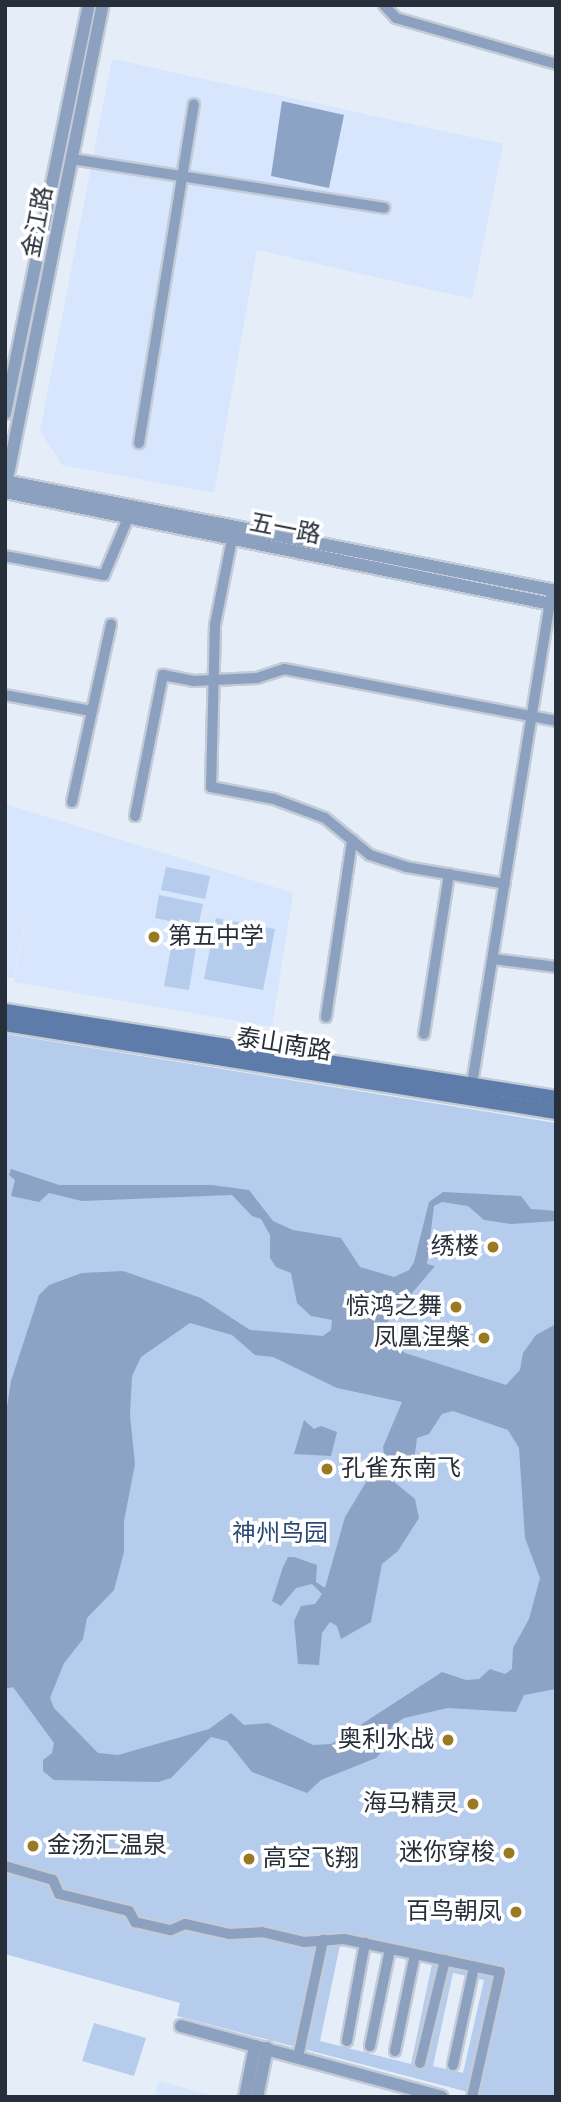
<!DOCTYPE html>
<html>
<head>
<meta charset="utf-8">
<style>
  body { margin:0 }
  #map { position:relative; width:561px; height:2102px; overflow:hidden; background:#e5edf9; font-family:Roboto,"Noto Sans SC",sans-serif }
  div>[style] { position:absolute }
  .built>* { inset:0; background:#d7e6fc }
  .green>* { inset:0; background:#b5cced }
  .water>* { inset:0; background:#8da3c5 }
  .roads { filter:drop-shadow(2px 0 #c3cbd7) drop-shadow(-2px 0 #c3cbd7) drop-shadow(0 2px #c3cbd7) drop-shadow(0 -2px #c3cbd7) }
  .minor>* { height:10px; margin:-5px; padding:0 5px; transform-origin:5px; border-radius:5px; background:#8ca1c0 }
  .tertiary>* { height:12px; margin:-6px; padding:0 6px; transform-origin:6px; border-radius:6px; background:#8ca1c0 }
  .secondary>* { height:14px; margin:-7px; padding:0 7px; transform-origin:7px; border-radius:7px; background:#5e7ca9 }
  .dots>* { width:19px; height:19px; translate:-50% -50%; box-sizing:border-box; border:4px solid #fff; border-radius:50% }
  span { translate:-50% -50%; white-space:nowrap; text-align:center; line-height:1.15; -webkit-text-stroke:7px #fff; paint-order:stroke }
  .street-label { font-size:24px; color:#272f3a }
  .poi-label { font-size:24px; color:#272f3a }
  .left { translate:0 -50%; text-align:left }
  .right { translate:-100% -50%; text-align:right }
  .park-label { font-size:24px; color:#2b4976 }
  .frame { position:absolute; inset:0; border:7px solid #272f3a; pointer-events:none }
</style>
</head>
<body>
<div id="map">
  <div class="built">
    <div style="clip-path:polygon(112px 59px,503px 144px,472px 299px,257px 250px,214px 493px,62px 465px,40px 431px)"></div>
    <div style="clip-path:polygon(5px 804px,293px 893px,272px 1027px,14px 982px,44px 820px,14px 978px,5px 977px)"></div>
    <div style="clip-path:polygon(159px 2081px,218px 2097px,154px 2097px)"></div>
  </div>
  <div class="green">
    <div style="clip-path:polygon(166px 867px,210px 876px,205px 899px,161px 890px)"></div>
    <div style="clip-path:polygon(159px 895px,203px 904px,198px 927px,155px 918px)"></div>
    <div style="clip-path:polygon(216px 918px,275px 929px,263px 990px,204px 979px)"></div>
    <div style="clip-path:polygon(172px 943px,196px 947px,189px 990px,164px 986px)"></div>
    <div style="clip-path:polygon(evenodd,5px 1034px,556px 1123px,556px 2097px,487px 2097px,177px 2016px,180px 2003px,5px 1954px,5px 1034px,340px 1945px,432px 1964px,411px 2064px,320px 2041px,340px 1945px,5px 1034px,453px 1973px,484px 1980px,463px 2073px,433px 2066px,453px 1973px)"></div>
    <div style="clip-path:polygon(94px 2023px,146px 2038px,134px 2076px,82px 2061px)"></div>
  </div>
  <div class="water">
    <div style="clip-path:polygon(282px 101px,344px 115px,329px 188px,271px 176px)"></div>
    <div style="clip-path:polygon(evenodd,11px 1169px,59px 1185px,211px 1185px,249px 1190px,273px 1221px,293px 1230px,341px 1238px,360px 1267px,394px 1277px,409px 1270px,414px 1262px,429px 1202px,443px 1192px,521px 1196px,531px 1209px,556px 1211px,556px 1221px,511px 1224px,484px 1220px,468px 1206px,442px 1202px,434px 1206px,427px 1264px,435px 1266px,385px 1325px,384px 1335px,405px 1353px,506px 1385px,520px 1370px,523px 1353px,536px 1335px,556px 1324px,556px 1689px,524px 1695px,516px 1712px,448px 1708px,404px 1718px,392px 1726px,384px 1750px,376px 1758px,321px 1780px,307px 1793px,252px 1772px,227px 1741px,211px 1737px,171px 1778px,158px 1782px,54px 1780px,43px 1771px,43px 1760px,52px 1753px,54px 1743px,13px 1687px,5px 1689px,7px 1407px,11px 1381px,39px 1295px,49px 1285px,82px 1273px,123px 1271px,201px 1298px,250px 1330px,323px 1336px,331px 1330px,332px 1320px,311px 1316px,297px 1303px,291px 1273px,276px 1267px,270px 1258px,270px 1235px,261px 1219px,252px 1216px,232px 1195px,82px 1201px,49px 1193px,39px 1202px,11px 1196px,15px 1180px,9px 1175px,11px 1169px,190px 1323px,232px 1335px,255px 1355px,273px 1357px,337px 1388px,402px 1402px,383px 1447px,385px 1463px,368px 1479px,345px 1517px,325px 1588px,316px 1582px,317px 1565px,294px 1557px,288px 1557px,283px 1567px,272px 1601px,281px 1606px,296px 1588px,312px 1584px,322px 1594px,315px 1604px,301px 1606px,294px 1621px,298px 1664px,319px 1665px,322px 1633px,330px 1622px,337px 1626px,341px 1639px,371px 1622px,382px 1564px,398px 1551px,419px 1518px,415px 1499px,393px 1481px,399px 1472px,413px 1468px,417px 1438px,429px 1434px,442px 1414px,453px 1411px,508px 1430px,519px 1448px,525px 1538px,540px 1578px,529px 1619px,513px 1648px,512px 1669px,505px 1674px,490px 1669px,479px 1679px,466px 1680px,442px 1672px,331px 1744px,313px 1745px,268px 1723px,244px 1725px,231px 1713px,209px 1729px,118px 1755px,98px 1753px,54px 1708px,50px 1698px,64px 1663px,83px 1639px,87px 1618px,114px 1590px,124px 1552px,124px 1521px,135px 1464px,130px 1415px,132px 1376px,141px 1357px,190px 1323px)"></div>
    <div style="clip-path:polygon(304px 1420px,314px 1429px,321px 1426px,337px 1432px,331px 1456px,294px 1454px)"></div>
  </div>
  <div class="roads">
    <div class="minor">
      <div style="left:384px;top:5px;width:18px;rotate:47deg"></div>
      <div style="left:396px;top:18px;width:166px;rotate:16deg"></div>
      <div style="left:72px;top:159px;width:316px;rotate:8.9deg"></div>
      <div style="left:139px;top:443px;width:343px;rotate:-80.8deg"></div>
      <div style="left:232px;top:539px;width:88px;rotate:101.2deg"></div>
      <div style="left:215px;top:625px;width:162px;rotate:91.4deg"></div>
      <div style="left:211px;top:787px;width:64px;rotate:10.8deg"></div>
      <div style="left:274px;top:799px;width:54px;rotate:20.4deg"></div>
      <div style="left:325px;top:818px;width:58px;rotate:39.4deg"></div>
      <div style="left:370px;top:855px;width:38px;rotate:18deg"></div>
      <div style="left:406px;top:867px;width:100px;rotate:9.7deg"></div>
      <div style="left:5px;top:556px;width:101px;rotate:10.9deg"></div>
      <div style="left:104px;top:575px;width:62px;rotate:-67.2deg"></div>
      <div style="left:5px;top:695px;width:87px;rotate:10.5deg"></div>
      <div style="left:72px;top:802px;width:182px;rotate:-77.6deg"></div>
      <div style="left:135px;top:816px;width:144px;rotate:-78.8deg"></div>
      <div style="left:163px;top:675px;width:31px;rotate:11deg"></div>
      <div style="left:193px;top:681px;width:64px;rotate:-2.7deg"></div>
      <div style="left:257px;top:678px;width:28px;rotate:-18deg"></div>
      <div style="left:284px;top:669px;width:277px;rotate:10.8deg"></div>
      <div style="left:493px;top:959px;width:64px;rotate:7.2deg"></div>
      <div style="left:326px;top:1017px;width:179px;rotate:-81.6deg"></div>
      <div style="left:424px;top:1034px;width:162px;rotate:-81.1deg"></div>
      <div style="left:471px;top:1090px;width:507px;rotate:-80.8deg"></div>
      <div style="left:5px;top:1866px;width:50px;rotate:16.3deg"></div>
      <div style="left:53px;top:1880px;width:15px;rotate:67deg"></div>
      <div style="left:59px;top:1894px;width:72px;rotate:13.7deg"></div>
      <div style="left:129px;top:1911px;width:13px;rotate:61deg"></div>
      <div style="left:135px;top:1922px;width:37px;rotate:13deg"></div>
      <div style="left:171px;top:1930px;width:15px;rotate:-23deg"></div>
      <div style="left:185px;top:1924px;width:45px;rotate:12.8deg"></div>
      <div style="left:229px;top:1934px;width:33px;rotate:-3deg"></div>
      <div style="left:262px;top:1932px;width:43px;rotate:13.4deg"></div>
      <div style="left:304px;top:1942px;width:40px;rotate:-4.3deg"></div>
      <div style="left:344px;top:1939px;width:159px;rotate:11.9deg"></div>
      <div style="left:500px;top:1972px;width:128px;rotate:102.6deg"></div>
      <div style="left:347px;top:2041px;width:100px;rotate:-79.6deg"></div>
      <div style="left:370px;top:2046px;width:99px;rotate:-78.3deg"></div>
      <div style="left:395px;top:2051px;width:99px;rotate:-78.3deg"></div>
      <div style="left:298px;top:2057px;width:120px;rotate:-77.9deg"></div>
      <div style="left:420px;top:2063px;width:106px;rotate:-76.4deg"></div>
      <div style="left:453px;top:2065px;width:100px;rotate:-77.9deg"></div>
    </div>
    <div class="tertiary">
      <div style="left:5px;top:413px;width:417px;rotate:-78.4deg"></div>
      <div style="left:5px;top:481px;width:562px;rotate:11.29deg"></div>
      <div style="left:5px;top:489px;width:494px;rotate:-78.6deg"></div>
      <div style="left:5px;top:492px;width:562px;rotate:11.59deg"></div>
      <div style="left:181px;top:2026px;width:270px;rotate:15.2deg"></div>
      <div style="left:245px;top:2097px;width:52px;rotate:-78.9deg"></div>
      <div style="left:257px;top:2097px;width:50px;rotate:-78.5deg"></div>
    </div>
    <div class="secondary">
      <div style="left:5px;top:1011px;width:558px;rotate:8.97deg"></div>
      <div style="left:5px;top:1024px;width:558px;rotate:9.07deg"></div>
    </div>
  </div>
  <div class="dots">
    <div style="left:154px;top:937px;background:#997922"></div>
    <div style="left:493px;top:1247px;background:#997922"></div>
    <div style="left:456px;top:1307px;background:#997922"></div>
    <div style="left:484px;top:1338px;background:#997922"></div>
    <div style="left:327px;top:1469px;background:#997922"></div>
    <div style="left:448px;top:1740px;background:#997922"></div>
    <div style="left:473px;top:1804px;background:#997922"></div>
    <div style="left:33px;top:1846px;background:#997922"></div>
    <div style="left:509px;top:1853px;background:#997922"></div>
    <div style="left:249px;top:1859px;background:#997922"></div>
    <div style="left:516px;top:1912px;background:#997922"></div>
  </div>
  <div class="street-label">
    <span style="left:38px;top:222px;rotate:-79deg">金江路</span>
    <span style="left:285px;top:529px;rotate:11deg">五一路</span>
    <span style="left:284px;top:1045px;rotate:9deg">泰山南路</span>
  </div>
  <div class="poi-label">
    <span class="left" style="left:168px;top:937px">第五中学</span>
    <span class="right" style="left:479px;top:1247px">绣楼</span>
    <span class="right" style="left:442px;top:1307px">惊鸿之舞</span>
    <span class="right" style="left:470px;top:1338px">凤凰涅槃</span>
    <span class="left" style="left:341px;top:1469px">孔雀东南飞</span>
    <span class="right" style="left:434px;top:1740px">奥利水战</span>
    <span class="right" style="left:459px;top:1804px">海马精灵</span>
    <span class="left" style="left:47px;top:1846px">金汤汇温泉</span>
    <span class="right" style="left:495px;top:1853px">迷你穿梭</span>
    <span class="left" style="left:263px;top:1859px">高空飞翔</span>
    <span class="right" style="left:502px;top:1912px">百鸟朝凤</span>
  </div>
  <div class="park-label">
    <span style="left:280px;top:1534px">神州鸟园</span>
  </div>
  <div class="frame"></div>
</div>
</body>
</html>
